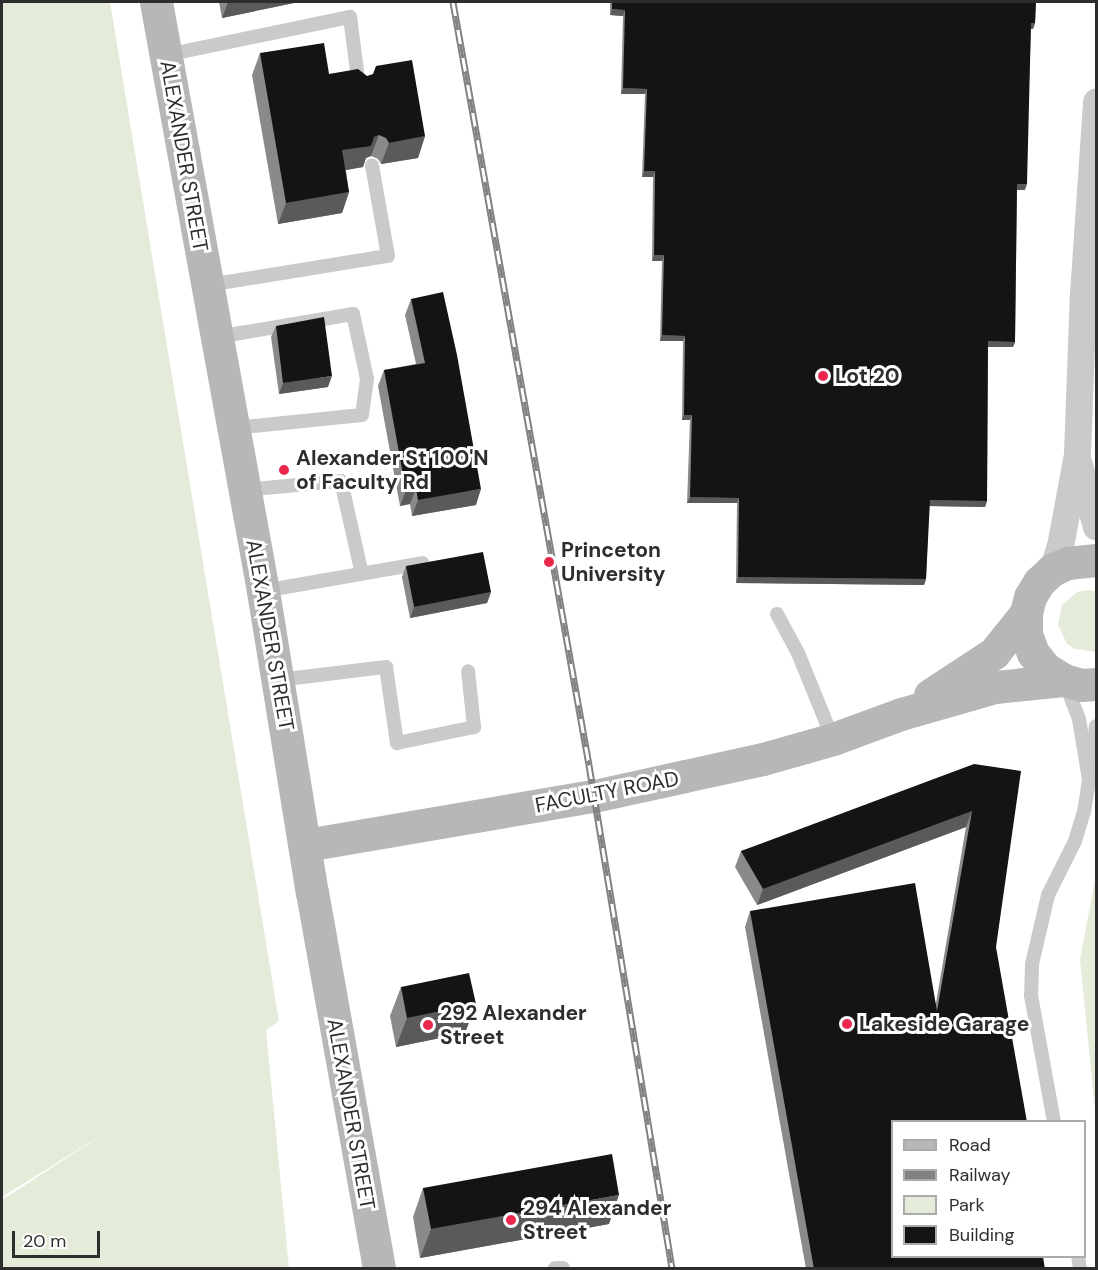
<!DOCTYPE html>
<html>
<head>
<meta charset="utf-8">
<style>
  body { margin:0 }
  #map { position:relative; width:1098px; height:1270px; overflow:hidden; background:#fff; font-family:"DM Sans",sans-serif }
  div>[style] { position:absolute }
  .green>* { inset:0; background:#e5ebd9 }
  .lane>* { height:14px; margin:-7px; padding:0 7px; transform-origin:7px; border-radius:7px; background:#cacaca }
  .street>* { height:27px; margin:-13.5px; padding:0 13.5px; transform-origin:13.5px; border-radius:13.5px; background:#cacaca }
  .secondary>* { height:33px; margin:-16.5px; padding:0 16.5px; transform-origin:16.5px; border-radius:16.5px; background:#b7b7b7 }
  .rail>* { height:7px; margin-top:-3.5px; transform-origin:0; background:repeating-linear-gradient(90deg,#fff 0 14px,#828282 0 28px); box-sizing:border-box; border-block:2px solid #828282 }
  .wall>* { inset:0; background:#8a8a8a }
  .shaded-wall>* { inset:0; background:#5a5a5a }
  .building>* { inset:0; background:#141414 }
  .dots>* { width:16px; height:16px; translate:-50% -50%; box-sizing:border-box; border:3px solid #fff; border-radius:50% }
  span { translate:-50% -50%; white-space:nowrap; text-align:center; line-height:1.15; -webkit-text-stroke:6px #fff; paint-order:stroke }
  .street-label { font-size:21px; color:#2d2d2d }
  .poi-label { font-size:21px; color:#2d2d2d; font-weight:700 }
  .left { translate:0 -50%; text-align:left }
  .frame { position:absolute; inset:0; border:3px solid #2d2d2d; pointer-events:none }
  .legend { position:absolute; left:891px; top:1120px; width:195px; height:138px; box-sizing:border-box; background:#fff; border:2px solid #ababab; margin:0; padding:8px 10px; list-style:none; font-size:18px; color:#2d2d2d }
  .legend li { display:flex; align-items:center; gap:12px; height:30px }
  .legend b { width:30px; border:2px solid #ababab }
  .scale { position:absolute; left:12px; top:1231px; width:88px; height:27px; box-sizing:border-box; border:3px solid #2d2d2d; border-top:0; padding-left:8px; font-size:18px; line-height:21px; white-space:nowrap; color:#2d2d2d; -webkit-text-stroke:4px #fff; paint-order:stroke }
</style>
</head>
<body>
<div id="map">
  <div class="green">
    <div style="clip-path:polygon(2px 2px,110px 2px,279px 1021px,266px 1030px,289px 1268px,2px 1268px,2px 1200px,108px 1131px,2px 1197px)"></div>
    <div style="clip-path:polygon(1087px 590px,1096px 591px,1096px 652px,1075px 649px,1067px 644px,1058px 625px,1062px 605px,1077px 592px)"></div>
    <div style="clip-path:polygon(1096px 874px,1096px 1120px,1080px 959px)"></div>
  </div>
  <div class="lane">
    <div style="left:166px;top:55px;width:188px;rotate:-11.7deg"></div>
    <div style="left:350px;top:17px;width:70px;rotate:82.6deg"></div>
    <div style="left:208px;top:285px;width:182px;rotate:-9.2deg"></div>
    <div style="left:388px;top:256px;width:92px;rotate:-100deg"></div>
    <div style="left:217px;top:337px;width:138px;rotate:-9.6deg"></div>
    <div style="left:353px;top:314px;width:66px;rotate:77.8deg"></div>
    <div style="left:367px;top:379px;width:36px;rotate:98deg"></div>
    <div style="left:362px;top:415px;width:130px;rotate:174.2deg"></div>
    <div style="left:244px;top:490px;width:97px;rotate:-5.3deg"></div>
    <div style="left:341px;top:481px;width:95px;rotate:77.3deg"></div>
    <div style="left:263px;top:591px;width:162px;rotate:-9.9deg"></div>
    <div style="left:777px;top:614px;width:44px;rotate:61.7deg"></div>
    <div style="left:798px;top:653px;width:93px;rotate:67.9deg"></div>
    <div style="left:278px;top:680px;width:109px;rotate:-6.9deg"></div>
    <div style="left:386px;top:667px;width:77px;rotate:81.8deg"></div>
    <div style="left:397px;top:743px;width:79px;rotate:-11.7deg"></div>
    <div style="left:474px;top:727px;width:56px;rotate:-96.1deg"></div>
    <div style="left:1091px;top:766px;width:40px;rotate:-82.9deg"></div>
    <div style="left:1054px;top:1122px;width:128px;rotate:-100.3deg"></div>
    <div style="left:1031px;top:996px;width:32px;rotate:-88deg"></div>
    <div style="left:1032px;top:964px;width:71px;rotate:-76.9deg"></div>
    <div style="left:1048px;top:895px;width:60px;rotate:-63.4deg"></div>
    <div style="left:1075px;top:841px;width:30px;rotate:-73deg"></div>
    <div style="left:1084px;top:812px;width:32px;rotate:-81deg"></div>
    <div style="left:1089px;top:780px;width:62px;rotate:-99.3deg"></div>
    <div style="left:1079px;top:719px;width:39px;rotate:-111deg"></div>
    <div style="left:1078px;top:1256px;width:12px;rotate:81deg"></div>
    <div style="left:555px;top:1268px;width:8px"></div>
  </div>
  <div class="street">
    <div style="left:1078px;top:461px;width:68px;rotate:74.7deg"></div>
    <div style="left:1052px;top:570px;width:25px;rotate:-72deg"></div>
    <div style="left:1060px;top:546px;width:94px;rotate:-79.5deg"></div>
    <div style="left:1077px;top:454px;width:160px;rotate:-87.9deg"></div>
    <div style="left:1083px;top:294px;width:193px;rotate:-86.1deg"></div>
  </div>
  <div class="secondary">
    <div style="left:156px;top:2px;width:599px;rotate:79.7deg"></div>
    <div style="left:263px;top:591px;width:305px;rotate:80.8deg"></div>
    <div style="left:312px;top:892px;width:382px;rotate:79.9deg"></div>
    <div style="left:1096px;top:560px;width:29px;rotate:174deg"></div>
    <div style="left:1067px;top:563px;width:17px;rotate:155deg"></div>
    <div style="left:1052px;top:570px;width:18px;rotate:137deg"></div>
    <div style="left:1039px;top:582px;width:17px;rotate:121deg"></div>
    <div style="left:1030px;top:597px;width:16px;rotate:104deg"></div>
    <div style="left:1026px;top:613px;width:21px;rotate:90deg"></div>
    <div style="left:1026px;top:634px;width:20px;rotate:70deg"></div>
    <div style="left:1033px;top:653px;width:21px;rotate:51deg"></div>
    <div style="left:1046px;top:669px;width:21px;rotate:31deg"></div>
    <div style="left:1064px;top:680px;width:18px;rotate:16deg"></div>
    <div style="left:1081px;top:685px;width:15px;rotate:-4deg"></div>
    <div style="left:930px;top:695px;width:77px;rotate:-33.3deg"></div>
    <div style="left:994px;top:653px;width:51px;rotate:-51.3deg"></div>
    <div style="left:306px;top:845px;width:292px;rotate:-9.7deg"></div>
    <div style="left:594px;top:796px;width:93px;rotate:-12.4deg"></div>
    <div style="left:685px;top:776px;width:80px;rotate:-12.3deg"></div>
    <div style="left:763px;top:759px;width:73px;rotate:-15.9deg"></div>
    <div style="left:833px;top:739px;width:72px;rotate:-20.2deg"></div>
    <div style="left:901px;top:714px;width:98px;rotate:-16deg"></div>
    <div style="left:995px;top:687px;width:69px;rotate:-5.8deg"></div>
  </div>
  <div class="rail">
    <div style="left:453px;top:2px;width:775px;rotate:79.89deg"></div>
    <div style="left:589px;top:765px;width:510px;rotate:80.63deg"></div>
  </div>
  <div class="wall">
    <div style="clip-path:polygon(219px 2px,299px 2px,222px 18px)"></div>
    <div style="clip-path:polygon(610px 2px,1036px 2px,1035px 23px,1033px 29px,1031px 29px,1025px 190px,1017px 190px,1015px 342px,1013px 347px,988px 347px,987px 501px,985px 507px,929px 506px,926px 579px,924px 585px,736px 583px,737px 503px,687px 503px,690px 420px,682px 420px,683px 341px,660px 341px,662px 261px,652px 261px,653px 177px,642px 177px,645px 94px,621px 94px,623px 16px,610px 15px)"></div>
    <div style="clip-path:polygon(260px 53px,329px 74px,425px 136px,418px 158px,381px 164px,378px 159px,371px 156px,366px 158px,363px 167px,346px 170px,349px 192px,342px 213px,278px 224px,252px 75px)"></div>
    <div style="clip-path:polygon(411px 299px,476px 505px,412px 516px,410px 504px,400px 506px,378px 386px,384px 370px,416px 364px,405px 315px)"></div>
    <div style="clip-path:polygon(276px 326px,328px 387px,279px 394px,271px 337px)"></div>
    <div style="clip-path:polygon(406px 566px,491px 592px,487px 603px,410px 618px,402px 577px)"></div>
    <div style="clip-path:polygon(1021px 771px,892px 1257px,1045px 1269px,806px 1269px,745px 927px,750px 911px,936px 1003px,966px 827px,757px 905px,735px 867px,741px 851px)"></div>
    <div style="clip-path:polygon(401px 987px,476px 1004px,465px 1033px,396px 1047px,390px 1016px)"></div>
    <div style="clip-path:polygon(423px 1188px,609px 1224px,420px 1258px,413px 1217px)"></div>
  </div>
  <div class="shaded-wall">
    <div style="clip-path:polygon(228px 2px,299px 2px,222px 18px)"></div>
    <div style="clip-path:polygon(612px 9px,625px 10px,623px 16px,610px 15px)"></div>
    <div style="clip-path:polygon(1031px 23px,1035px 23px,1033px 29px,1029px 29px)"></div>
    <div style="clip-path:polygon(623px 88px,647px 89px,645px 94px,621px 94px)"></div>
    <div style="clip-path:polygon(379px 135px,371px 156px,366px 158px,363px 167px,335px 172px,342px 150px)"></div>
    <div style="clip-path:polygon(425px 136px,418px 158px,381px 164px,389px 143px)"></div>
    <div style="clip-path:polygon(644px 171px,655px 171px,653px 177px,642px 177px)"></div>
    <div style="clip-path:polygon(1017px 184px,1027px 184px,1025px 190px,1015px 190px)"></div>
    <div style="clip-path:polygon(349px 192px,342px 213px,278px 224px,286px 203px)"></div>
    <div style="clip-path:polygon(654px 255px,664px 255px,662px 261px,652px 261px)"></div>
    <div style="clip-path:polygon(662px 335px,685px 336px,683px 341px,660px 341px)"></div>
    <div style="clip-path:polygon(988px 341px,1015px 342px,1013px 347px,986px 347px)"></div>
    <div style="clip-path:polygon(332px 376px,328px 387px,279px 394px,283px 383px)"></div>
    <div style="clip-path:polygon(684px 415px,692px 415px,690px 420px,682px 420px)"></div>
    <div style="clip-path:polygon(416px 489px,410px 504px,400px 506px,406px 491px)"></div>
    <div style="clip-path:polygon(481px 489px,476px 505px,412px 516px,418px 500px)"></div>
    <div style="clip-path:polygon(690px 497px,739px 498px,737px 503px,687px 503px)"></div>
    <div style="clip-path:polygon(930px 500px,987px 501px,985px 507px,927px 506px)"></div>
    <div style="clip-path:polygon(738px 577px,926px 579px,924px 585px,736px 583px)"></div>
    <div style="clip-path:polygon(491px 592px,487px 603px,410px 618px,414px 607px)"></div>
    <div style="clip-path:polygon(972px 811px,966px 827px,757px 905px,763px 889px)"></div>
    <div style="clip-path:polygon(476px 1004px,465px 1033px,396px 1047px,407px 1018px)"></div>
    <div style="clip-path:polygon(619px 1195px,609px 1224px,420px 1258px,431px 1229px)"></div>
  </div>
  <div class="building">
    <div style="clip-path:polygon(612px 2px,1036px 2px,1035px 23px,1031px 23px,1027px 184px,1017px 184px,1015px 342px,988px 341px,987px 501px,930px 500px,926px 579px,738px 577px,739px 498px,690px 497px,692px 415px,684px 415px,685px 336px,662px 335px,664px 255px,654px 255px,655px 171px,644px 171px,647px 89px,623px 88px,625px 10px,612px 9px)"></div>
    <div style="clip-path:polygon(324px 43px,329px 74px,358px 69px,367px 76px,373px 74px,376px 66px,412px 60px,425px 136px,389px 143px,386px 138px,379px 135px,374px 137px,371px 146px,342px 150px,349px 192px,286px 203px,260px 53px)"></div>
    <div style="clip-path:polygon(443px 292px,457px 355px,481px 489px,418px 500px,416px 489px,406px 491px,384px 370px,425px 363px,411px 299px)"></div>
    <div style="clip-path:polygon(324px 317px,332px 376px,283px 383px,276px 326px)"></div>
    <div style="clip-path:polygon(483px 552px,491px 592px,414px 607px,406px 566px)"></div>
    <div style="clip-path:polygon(974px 764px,1021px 771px,996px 947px,1027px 1122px,892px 1122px,892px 1257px,1043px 1257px,1045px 1269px,814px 1269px,750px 911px,915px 883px,937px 1011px,972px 811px,763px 889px,741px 851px)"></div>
    <div style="clip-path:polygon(469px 973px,476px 1004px,407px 1018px,401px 987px)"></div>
    <div style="clip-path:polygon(612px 1154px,619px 1195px,431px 1229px,423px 1188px)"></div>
  </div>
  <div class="dots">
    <div style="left:823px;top:376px;background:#ea284b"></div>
    <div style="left:284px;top:470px;background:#ea284b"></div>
    <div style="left:549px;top:562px;background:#ea284b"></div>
    <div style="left:847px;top:1024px;background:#ea284b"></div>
    <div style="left:428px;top:1025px;background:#ea284b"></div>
    <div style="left:511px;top:1220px;background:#ea284b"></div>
  </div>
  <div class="street-label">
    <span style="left:184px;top:156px;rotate:80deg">ALEXANDER STREET</span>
    <span style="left:270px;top:635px;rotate:80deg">ALEXANDER STREET</span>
    <span style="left:607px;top:792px;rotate:-11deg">FACULTY ROAD</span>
    <span style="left:351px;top:1114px;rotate:80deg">ALEXANDER STREET</span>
  </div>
  <div class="poi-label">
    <span class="left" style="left:835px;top:376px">Lot 20</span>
    <span class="left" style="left:296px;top:470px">Alexander St 100'N<br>of Faculty Rd</span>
    <span class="left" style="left:561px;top:562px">Princeton<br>University</span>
    <span class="left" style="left:440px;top:1025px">292 Alexander<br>Street</span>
    <span class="left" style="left:859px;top:1024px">Lakeside Garage</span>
    <span class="left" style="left:523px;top:1220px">294 Alexander<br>Street</span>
  </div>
  <div class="frame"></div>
  <ul class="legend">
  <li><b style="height:8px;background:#b7b7b7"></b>Road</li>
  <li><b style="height:8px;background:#828282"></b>Railway</li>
  <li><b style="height:16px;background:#e5ebd9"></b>Park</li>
  <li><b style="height:16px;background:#141414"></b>Building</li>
  </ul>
  <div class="scale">20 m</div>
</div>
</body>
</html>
